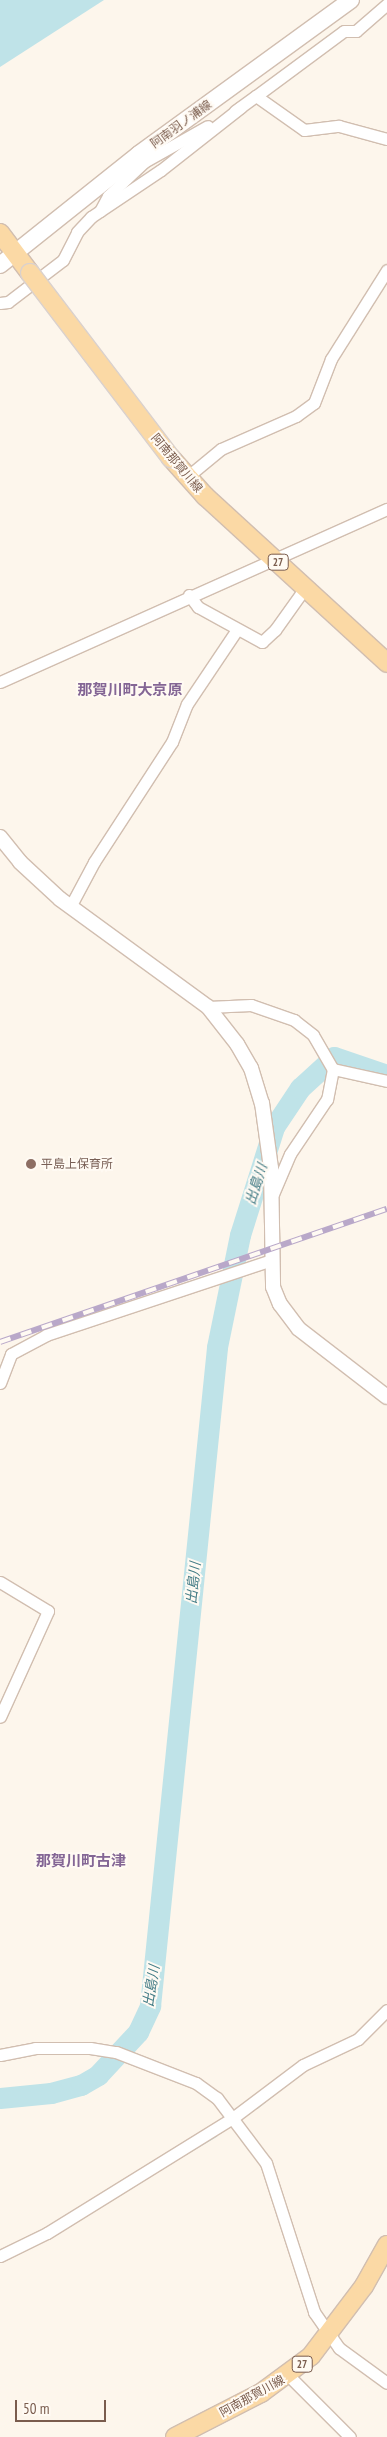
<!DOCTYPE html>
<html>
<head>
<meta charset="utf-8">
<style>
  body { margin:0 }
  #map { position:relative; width:387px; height:2437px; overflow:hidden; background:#fdf6ec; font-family:"PT Sans Narrow","Noto Sans JP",sans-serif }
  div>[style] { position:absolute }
  .water>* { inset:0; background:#bfe3e8 }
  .stream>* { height:4px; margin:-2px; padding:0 2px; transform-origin:2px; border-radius:2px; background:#bfe3e8 }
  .river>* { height:21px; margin:-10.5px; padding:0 10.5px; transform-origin:10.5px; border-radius:10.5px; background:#bfe3e8 }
  .roads { filter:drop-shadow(1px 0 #d1beb0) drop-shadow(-1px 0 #d1beb0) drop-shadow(0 1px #d1beb0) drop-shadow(0 -1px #d1beb0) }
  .minor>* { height:11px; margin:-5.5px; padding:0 5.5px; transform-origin:5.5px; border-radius:5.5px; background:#fff }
  .tertiary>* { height:14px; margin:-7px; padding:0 7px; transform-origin:7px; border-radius:7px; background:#fff }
  .secondary>* { height:16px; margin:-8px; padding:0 8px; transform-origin:8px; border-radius:8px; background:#fff }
  .primary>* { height:18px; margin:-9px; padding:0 9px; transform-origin:9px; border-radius:9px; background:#fbd9a5 }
  .rail>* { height:5.5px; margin-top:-2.75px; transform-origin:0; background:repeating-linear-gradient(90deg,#fffaf3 0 11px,#b9a8c9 0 22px); box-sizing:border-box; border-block:1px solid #b9a8c9 }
  .bridges { filter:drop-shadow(1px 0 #dad1cd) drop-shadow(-1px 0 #dad1cd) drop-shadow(0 1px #dad1cd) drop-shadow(0 -1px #dad1cd) }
  .primary-bridge>* { height:18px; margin:-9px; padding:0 9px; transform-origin:9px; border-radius:9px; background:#fbd9a5 }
  .dots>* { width:14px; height:14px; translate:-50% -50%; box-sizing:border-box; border:2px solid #fffaf3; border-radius:50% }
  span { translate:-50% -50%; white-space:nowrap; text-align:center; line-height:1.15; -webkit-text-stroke:4px #fffaf3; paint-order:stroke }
  .shield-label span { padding:1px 4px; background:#fffaf3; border:1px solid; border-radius:4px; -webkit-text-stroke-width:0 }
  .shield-label { font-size:11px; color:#7a5c4d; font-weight:700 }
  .street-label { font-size:12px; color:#7a5c4d }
  .education-label { font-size:12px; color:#785e54 }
  .left { translate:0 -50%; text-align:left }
  .water-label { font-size:14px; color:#437c86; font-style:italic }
  .quarter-label { font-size:15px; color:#846695; font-weight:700 }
  .scale { position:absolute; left:15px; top:2400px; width:91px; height:22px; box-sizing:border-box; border:2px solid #7a5c4d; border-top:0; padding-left:6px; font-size:15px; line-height:18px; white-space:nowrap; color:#7a5c4d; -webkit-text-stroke:4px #fffaf3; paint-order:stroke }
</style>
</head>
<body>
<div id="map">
  <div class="water">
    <div style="clip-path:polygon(0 0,104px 0,0 67px)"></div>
  </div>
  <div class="stream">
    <div style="left:342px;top:2052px;width:18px;rotate:-27deg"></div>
    <div style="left:257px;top:2107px;width:21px;rotate:-39deg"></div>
    <div style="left:179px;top:2157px;width:43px;rotate:-30.7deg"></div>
  </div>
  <div class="river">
    <div style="left:0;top:2098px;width:51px;rotate:-5.6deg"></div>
    <div style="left:51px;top:2093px;width:31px;rotate:-15deg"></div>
    <div style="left:81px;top:2085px;width:20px;rotate:-30deg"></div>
    <div style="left:98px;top:2075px;width:59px;rotate:-47.1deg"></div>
    <div style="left:138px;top:2032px;width:29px;rotate:-65deg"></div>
    <div style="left:150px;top:2006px;width:662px;rotate:-84.19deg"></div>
    <div style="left:217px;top:1347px;width:114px;rotate:-78.4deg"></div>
    <div style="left:240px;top:1235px;width:113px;rotate:-72.5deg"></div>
    <div style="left:274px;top:1127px;width:47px;rotate:-56.3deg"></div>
    <div style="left:300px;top:1088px;width:46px;rotate:-42.4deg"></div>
    <div style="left:334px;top:1057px;width:56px;rotate:18.8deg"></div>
  </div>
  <div class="roads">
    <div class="minor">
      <div style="left:256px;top:96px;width:109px;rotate:-36.5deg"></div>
      <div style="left:344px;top:31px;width:12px"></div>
      <div style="left:356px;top:31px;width:41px;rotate:-41.1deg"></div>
      <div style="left:235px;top:111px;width:26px;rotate:-36deg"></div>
      <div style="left:256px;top:96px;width:59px;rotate:35.3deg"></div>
      <div style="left:304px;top:130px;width:35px;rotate:-7deg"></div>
      <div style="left:339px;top:126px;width:50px;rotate:15.2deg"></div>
      <div style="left:144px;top:162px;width:73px;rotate:-29.4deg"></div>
      <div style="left:100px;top:211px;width:17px;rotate:-62deg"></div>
      <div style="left:108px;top:196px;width:50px;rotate:-43.4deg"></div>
      <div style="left:144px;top:162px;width:7px;rotate:-124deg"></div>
      <div style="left:0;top:303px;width:8px;rotate:-7deg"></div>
      <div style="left:8px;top:302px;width:69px;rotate:-37.4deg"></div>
      <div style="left:63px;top:260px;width:31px;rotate:-63deg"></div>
      <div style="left:77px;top:232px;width:21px;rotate:-47deg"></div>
      <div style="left:91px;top:217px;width:84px;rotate:-33.9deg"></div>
      <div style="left:161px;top:170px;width:102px;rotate:-38.2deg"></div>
      <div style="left:187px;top:477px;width:44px;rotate:-39.5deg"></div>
      <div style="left:221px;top:449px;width:82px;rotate:-23.7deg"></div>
      <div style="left:296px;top:416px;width:22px;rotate:-36deg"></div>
      <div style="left:314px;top:403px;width:47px;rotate:-68.9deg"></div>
      <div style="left:331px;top:359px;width:105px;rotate:-57.8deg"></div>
      <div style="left:189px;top:595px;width:15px;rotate:53deg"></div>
      <div style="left:198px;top:607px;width:73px;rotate:28.7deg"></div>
      <div style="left:262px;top:642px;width:18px;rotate:-43deg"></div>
      <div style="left:275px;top:630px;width:52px;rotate:-54.5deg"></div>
      <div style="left:0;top:682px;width:424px;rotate:-24.1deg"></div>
      <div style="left:70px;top:907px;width:51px;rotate:-61.9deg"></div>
      <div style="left:94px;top:862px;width:143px;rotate:-57deg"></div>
      <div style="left:172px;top:742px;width:41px;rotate:-68.5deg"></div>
      <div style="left:187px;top:704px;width:88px;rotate:-56.1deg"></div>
      <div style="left:208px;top:1007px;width:43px;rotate:-2.7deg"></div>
      <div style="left:251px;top:1005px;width:46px;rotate:19.2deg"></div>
      <div style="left:294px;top:1020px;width:24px;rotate:38deg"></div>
      <div style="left:313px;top:1035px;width:39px;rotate:60deg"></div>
      <div style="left:333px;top:1069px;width:31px;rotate:101deg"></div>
      <div style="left:327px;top:1099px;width:66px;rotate:123.9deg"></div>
      <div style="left:290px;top:1154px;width:43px;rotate:113deg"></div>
      <div style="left:333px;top:1069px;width:55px;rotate:12.5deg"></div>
      <div style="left:0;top:1383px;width:31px;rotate:-69deg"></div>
      <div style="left:11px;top:1354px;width:40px;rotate:-28deg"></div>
      <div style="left:46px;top:1335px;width:237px;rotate:-18.4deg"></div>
      <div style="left:0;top:1582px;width:56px;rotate:31.1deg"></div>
      <div style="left:48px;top:1611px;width:116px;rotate:114.4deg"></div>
      <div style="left:0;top:2055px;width:36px;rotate:-11deg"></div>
      <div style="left:35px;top:2048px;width:55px"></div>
      <div style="left:90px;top:2048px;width:26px;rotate:9deg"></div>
      <div style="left:116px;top:2052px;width:86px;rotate:21.2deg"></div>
      <div style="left:196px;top:2083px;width:26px;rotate:36deg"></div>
      <div style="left:217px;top:2098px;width:81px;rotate:53deg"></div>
      <div style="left:266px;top:2163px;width:157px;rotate:72.1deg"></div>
      <div style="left:314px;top:2312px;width:44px;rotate:55.2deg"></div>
      <div style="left:339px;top:2348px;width:59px;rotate:36.1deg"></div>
      <div style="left:0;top:2256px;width:52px;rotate:-26.1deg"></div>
      <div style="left:47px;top:2233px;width:220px;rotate:-31.8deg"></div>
      <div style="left:234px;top:2117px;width:86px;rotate:-37deg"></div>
      <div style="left:303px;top:2065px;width:61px;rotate:-25.3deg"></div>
      <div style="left:358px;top:2039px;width:41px;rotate:-45deg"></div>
      <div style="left:289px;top:2376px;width:86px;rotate:45deg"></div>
    </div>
    <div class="tertiary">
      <div style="left:0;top:837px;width:32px;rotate:51deg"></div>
      <div style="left:20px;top:862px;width:54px;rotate:42.8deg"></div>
      <div style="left:60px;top:899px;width:183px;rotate:36.1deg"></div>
      <div style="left:208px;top:1007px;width:47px;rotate:51.9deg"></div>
      <div style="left:237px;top:1044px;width:28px;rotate:60deg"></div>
      <div style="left:251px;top:1068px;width:37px;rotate:73deg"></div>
      <div style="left:262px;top:1103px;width:66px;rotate:82.1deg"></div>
      <div style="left:271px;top:1168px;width:119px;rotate:89deg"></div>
      <div style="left:273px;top:1287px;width:18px;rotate:68deg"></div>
      <div style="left:280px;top:1304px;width:31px;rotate:53deg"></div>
      <div style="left:299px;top:1329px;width:111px;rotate:37.7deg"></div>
    </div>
    <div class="secondary">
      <div style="left:0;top:265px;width:178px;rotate:-38.6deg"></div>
      <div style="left:139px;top:154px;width:262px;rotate:-36deg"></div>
    </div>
    <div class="primary">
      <div style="left:0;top:233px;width:50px;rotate:53.1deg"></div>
      <div style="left:171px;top:458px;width:51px;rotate:48.2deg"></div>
      <div style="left:205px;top:496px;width:247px;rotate:42.5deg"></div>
      <div style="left:175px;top:2437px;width:97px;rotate:-27.1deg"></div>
      <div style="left:261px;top:2393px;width:62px;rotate:-36.5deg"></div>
      <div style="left:311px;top:2356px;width:88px;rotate:-52.9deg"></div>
      <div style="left:364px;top:2286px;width:47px;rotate:-60.7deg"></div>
    </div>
  </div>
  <div class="rail">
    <div style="left:0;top:1342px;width:409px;rotate:-19deg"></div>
  </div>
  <div class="bridges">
    <div class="primary-bridge">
      <div style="left:30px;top:273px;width:233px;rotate:52.7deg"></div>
    </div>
  </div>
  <div class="dots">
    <div style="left:31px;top:1164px;background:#8d6e63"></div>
  </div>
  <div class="shield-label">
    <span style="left:278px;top:562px">27</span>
    <span style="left:302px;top:2364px">27</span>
  </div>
  <div class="street-label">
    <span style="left:181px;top:124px;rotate:-36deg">阿南羽ノ浦線</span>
    <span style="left:177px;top:463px;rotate:50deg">阿南那賀川線</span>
    <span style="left:252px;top:2396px;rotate:-29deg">阿南那賀川線</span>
  </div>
  <div class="education-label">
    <span class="left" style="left:41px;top:1164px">平島上保育所</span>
  </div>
  <div class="water-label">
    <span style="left:256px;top:1184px;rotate:-72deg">出島川</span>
    <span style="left:193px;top:1583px;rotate:-84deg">出島川</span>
    <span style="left:151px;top:1986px;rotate:-81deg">出島川</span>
  </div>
  <div class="quarter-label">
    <span style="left:130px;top:690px">那賀川町大京原</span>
    <span style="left:81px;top:1861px">那賀川町古津</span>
  </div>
  <div class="scale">50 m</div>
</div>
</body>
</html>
